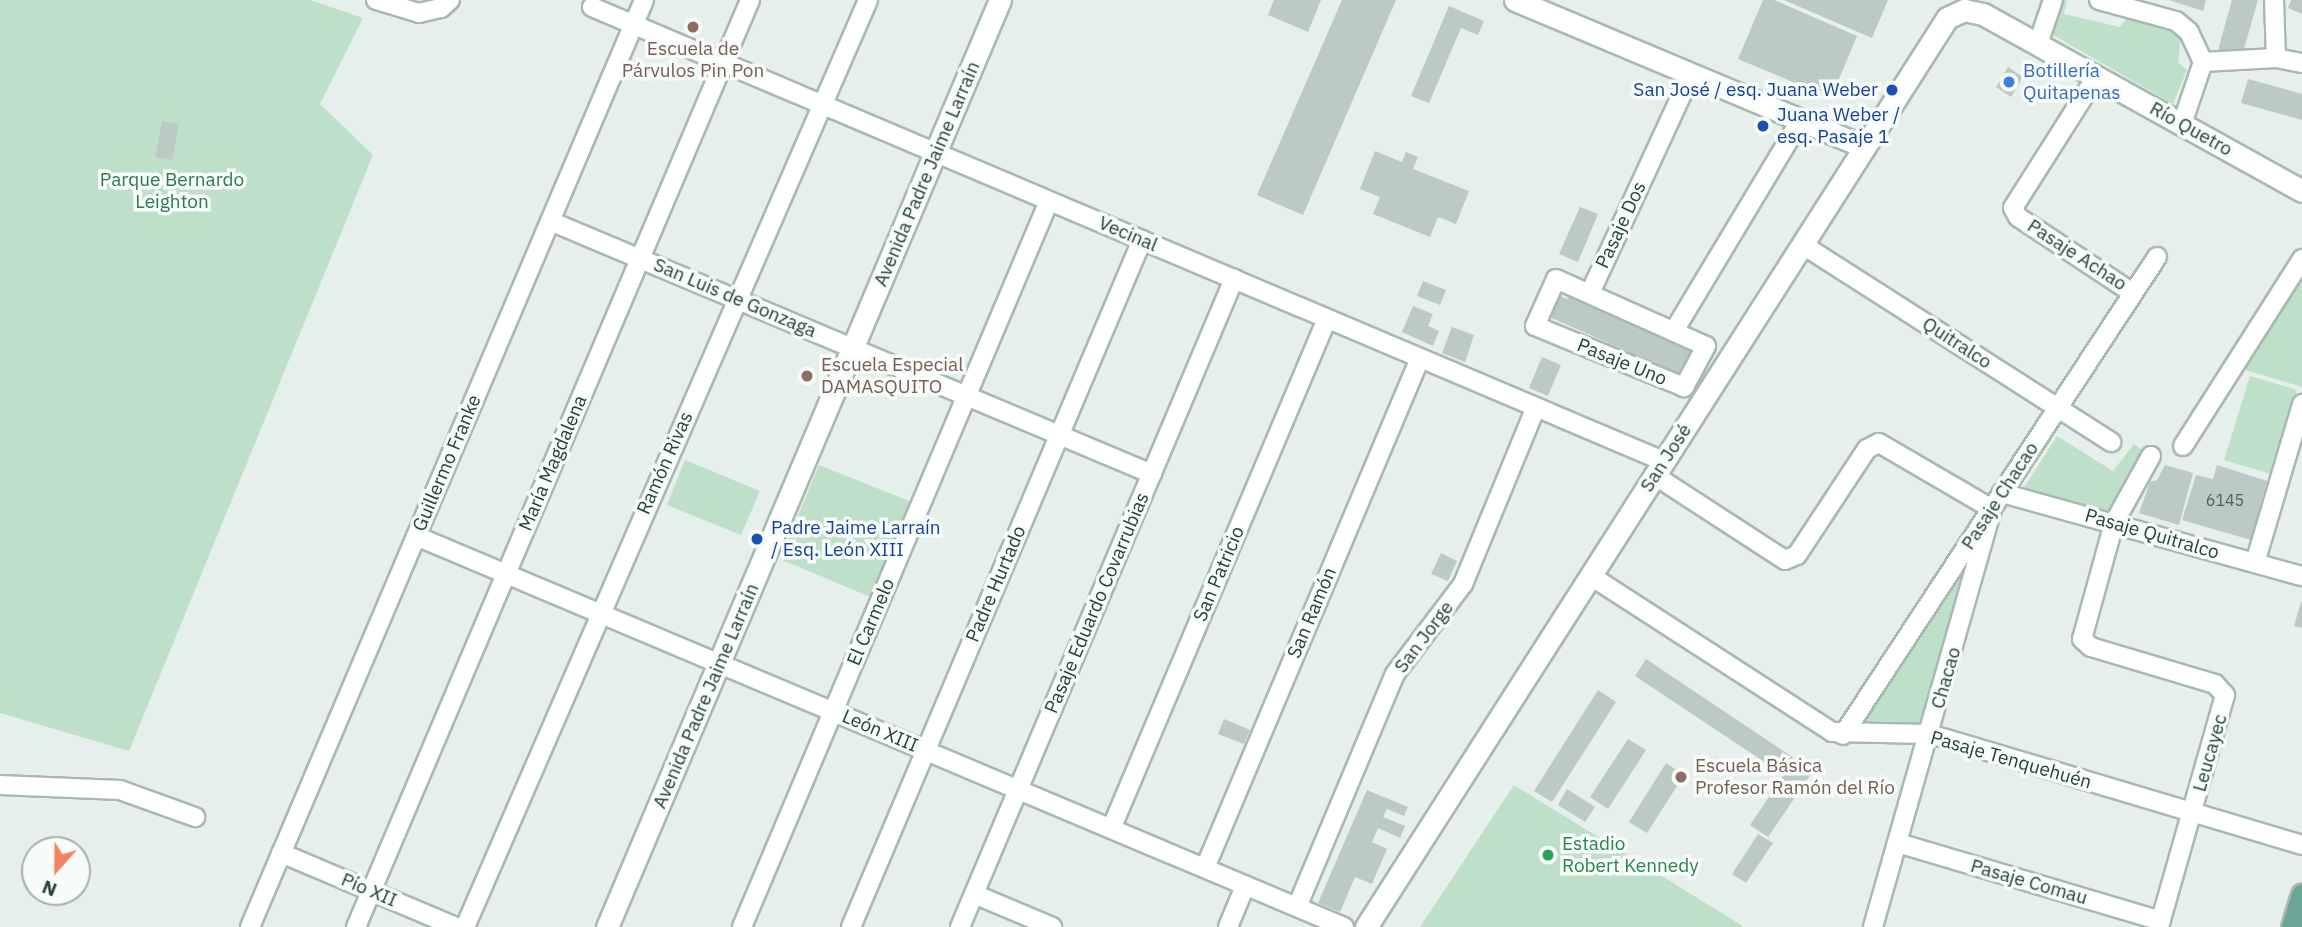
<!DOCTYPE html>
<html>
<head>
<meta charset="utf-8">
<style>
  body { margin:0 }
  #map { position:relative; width:2302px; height:927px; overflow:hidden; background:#e6efeb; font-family:"IBM Plex Sans",sans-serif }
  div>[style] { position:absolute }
  .green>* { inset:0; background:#bfe0c8 }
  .building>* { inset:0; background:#bbcac4 }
  .roads { filter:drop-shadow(2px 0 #a8b8b2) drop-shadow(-2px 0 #a8b8b2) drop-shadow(0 2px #a8b8b2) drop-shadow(0 -2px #a8b8b2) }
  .street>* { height:18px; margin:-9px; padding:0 9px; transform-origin:9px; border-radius:9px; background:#fff }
  .secondary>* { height:21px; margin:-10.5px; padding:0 10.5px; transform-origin:10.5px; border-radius:10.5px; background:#fff }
  .primary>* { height:21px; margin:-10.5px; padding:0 10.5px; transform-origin:10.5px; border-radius:10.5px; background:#6aa596 }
  .dots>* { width:19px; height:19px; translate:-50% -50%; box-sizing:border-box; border:4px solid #f7fbf9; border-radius:50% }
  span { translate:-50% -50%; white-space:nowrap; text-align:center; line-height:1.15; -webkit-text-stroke:7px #f7fbf9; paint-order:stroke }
  .number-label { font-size:16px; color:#4a645c }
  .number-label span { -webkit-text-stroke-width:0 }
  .education-label { font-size:19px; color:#785e54 }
  .left { translate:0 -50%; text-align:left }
  .shop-label { font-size:19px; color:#366cbe }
  .transit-label { font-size:19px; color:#164399 }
  .right { translate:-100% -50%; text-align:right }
  .street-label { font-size:19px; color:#24423a }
  .park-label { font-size:19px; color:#2d7a4b }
  .leisure-label { font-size:19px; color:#27864d }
  .north { position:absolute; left:21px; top:836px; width:70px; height:70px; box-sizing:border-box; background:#f7fbf9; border:2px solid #a3b1ad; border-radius:50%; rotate:201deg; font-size:19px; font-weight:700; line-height:28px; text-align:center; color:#24423a }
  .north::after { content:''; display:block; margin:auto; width:24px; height:32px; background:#f4845f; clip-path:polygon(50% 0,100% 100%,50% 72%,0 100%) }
</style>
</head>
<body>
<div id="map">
  <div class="green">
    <div style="clip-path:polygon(0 0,310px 0,363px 18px,320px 104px,373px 155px,129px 751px,0 713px)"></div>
    <div style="clip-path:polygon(2060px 0,2067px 0,2064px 14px,2120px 27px,2129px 16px,2177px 28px,2181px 33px,2178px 63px,2187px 70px,2173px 104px,2048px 32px)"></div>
    <div style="clip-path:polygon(2302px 276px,2302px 387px,2245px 370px)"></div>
    <div style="clip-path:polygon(2250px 376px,2297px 390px,2271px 474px,2224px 460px)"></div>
    <div style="clip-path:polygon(2057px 436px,2113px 471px,2134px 444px,2150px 455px,2120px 520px,2020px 494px)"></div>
    <div style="clip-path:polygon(685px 460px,760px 491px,741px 535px,667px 505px)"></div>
    <div style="clip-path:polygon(819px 465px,919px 505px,880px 601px,780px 559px)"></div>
    <div style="clip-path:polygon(1986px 523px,1922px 733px,1850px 731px)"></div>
    <div style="clip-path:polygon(1514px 785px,1743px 926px,1742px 927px,1420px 927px)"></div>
  </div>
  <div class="building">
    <div style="clip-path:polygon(1274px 0,1321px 0,1308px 32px,1268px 15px)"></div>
    <div style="clip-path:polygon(1342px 0,1396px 0,1303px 215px,1257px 195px)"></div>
    <div style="clip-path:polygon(1763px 0,1774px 0,1857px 36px,1831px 98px,1738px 59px)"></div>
    <div style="clip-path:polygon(1784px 0,1888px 0,1872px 38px)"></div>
    <div style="clip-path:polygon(2169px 0,2206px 0,2203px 11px)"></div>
    <div style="clip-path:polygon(2232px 0,2258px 0,2242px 56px,2218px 50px)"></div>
    <div style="clip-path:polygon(2291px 0,2302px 0,2302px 14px,2288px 8px)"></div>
    <div style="clip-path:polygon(1449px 6px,1484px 21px,1478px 35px,1461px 28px,1429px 103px,1411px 96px)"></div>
    <div style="clip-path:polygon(2008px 67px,2023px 77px,2011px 97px,1996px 87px)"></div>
    <div style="clip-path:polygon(2248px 79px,2302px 94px,2302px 120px,2241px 103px)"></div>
    <div style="clip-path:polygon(162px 121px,179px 124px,172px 160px,155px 157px)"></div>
    <div style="clip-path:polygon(1375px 151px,1402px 162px,1406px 152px,1418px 157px,1413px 169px,1469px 191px,1456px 224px,1438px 217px,1430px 237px,1373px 214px,1380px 197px,1360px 189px)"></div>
    <div style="clip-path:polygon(1580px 207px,1598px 214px,1578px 262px,1559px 254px)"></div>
    <div style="clip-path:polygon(1423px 281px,1446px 290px,1440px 305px,1417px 296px)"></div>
    <div style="clip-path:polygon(1570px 292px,1693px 344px,1681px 375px,1547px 316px,1556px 294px,1567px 299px)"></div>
    <div style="clip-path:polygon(1413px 306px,1433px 314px,1428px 326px,1439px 331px,1433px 346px,1402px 332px)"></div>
    <div style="clip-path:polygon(1452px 327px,1474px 335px,1465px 362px,1442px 353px)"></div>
    <div style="clip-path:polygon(1542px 357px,1561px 365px,1548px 396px,1529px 388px)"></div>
    <div style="clip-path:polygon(2165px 465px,2193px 473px,2179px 525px,2139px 513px,2150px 482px,2157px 480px)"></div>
    <div style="clip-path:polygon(2217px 465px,2267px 481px,2251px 540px,2182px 520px,2196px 475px,2213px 479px)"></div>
    <div style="clip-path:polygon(1441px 553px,1457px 561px,1448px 581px,1431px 574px)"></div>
    <div style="clip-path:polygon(2301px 602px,2302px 602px,2302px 628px,2294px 626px)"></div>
    <div style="clip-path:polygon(1646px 659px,1813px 771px,1768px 837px,1750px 825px,1784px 775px,1635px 676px)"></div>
    <div style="clip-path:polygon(1598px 690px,1616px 702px,1552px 802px,1534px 791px)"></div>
    <div style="clip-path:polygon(1224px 719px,1250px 730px,1244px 744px,1218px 734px)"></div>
    <div style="clip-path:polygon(1628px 739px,1646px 750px,1608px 809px,1590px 797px)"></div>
    <div style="clip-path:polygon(1666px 763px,1684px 775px,1647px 833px,1629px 822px)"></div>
    <div style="clip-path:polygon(1567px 789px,1595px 807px,1585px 822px,1558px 805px)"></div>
    <div style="clip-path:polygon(1367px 790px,1408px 807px,1404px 816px,1387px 809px,1383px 817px,1405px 826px,1400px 838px,1378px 828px,1372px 842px,1387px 849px,1372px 884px,1355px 877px,1340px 912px,1318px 903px)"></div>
    <div style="clip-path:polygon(1758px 834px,1773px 843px,1746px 883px,1732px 874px)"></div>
  </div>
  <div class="roads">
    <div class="street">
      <div style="left:376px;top:0;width:45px;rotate:16.8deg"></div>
      <div style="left:419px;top:13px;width:23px;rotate:-13deg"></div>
      <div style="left:441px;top:8px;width:12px;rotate:-42deg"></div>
      <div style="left:2099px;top:0;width:80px;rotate:15.3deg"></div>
      <div style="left:2176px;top:21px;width:17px;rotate:40deg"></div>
      <div style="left:2189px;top:32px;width:33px;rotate:65deg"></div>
      <div style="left:2274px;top:0;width:58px;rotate:88deg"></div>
      <div style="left:592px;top:7px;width:1163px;rotate:22.97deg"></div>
      <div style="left:2038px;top:44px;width:46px;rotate:-71.2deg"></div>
      <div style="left:2096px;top:77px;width:155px;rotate:122.4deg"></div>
      <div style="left:2013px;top:208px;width:10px;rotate:61deg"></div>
      <div style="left:2018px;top:217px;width:138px;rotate:33.5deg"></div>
      <div style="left:2182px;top:124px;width:65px;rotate:-71.3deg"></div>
      <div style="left:2203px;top:62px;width:73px;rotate:-3.1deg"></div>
      <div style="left:2276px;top:58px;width:26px;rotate:11deg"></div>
      <div style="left:550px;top:221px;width:653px;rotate:22.8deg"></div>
      <div style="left:1803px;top:245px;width:366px;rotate:32.6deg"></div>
      <div style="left:1556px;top:279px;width:164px;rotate:24.1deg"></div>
      <div style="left:1706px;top:346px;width:47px;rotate:118.2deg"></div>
      <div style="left:1684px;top:387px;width:161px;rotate:-157.7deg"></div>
      <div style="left:1535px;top:326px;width:51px;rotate:-65.9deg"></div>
      <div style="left:1590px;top:293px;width:241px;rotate:-65.2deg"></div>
      <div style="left:1674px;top:331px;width:246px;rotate:-59deg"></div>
      <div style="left:2183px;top:446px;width:222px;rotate:-57.5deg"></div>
      <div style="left:2151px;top:456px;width:77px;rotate:118.9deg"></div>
      <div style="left:2114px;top:523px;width:120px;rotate:105.4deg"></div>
      <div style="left:2082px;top:639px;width:12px;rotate:42deg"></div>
      <div style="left:2091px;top:647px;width:129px;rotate:16.6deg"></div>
      <div style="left:2215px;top:684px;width:15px;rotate:48deg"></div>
      <div style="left:2225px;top:695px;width:241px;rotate:105.9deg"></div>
      <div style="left:1654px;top:475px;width:156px;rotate:33deg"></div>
      <div style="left:1785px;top:560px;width:13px;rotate:-23deg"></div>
      <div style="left:1797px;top:555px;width:127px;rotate:-56.6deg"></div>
      <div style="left:1867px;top:449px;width:13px;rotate:-27deg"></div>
      <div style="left:1879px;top:443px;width:131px;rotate:30.3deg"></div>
      <div style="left:1992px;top:509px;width:435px;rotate:105.9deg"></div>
      <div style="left:2002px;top:493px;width:311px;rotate:15.5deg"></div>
      <div style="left:416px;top:536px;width:1007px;rotate:22.85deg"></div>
      <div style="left:2255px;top:563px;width:166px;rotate:-73.5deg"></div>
      <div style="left:1591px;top:576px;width:287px;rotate:32.9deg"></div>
      <div style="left:1832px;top:732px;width:98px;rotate:1.2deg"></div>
      <div style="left:1930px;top:734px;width:388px;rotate:16.6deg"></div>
      <div style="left:1843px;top:735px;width:572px;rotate:-56.7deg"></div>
      <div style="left:0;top:785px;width:120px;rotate:2.4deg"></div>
      <div style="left:120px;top:790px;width:80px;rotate:19.8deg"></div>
      <div style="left:1111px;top:829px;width:554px;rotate:-67.05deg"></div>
      <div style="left:1898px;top:843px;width:274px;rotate:16.5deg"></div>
      <div style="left:281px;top:853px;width:190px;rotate:22.9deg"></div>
      <div style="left:1205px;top:868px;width:553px;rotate:-67.14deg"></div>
      <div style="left:974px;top:894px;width:85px;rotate:22.9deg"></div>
      <div style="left:1297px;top:907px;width:253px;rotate:-67.2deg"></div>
      <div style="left:1395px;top:674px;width:113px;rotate:-52.9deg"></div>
      <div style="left:1463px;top:584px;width:191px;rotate:-67.6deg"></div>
      <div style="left:250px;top:927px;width:1007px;rotate:-66.97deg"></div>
      <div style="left:356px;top:927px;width:1007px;rotate:-66.97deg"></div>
      <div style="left:465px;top:927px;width:1011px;rotate:-66.5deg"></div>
      <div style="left:742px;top:927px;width:788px;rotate:-67.08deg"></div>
      <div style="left:851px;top:927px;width:746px;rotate:-67.04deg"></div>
      <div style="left:960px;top:927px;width:704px;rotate:-67.08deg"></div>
      <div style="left:1228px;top:927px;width:44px;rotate:-67.5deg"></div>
    </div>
    <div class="secondary">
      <div style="left:1515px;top:0;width:379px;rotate:22.8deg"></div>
      <div style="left:607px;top:927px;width:1007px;rotate:-67.03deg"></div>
      <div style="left:1366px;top:927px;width:1079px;rotate:-57.41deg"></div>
      <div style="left:1947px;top:18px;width:19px;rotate:-25deg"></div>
      <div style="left:1964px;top:10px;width:19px;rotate:12deg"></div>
      <div style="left:1983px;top:14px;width:365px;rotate:29deg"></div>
    </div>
    <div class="primary">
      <div style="left:2292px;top:927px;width:34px;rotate:-73deg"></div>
    </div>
  </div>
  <div class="dots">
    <div style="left:693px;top:27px;background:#8d6e63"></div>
    <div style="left:2009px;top:82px;background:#3f7fe0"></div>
    <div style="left:1892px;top:90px;background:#1a4fb4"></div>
    <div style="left:1763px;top:126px;background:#1a4fb4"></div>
    <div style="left:807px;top:376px;background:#8d6e63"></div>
    <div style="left:757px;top:539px;background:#1a4fb4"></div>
    <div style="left:1681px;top:777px;background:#8d6e63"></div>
    <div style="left:1548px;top:855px;background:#2e9e5b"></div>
  </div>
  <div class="number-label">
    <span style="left:2225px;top:500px">6145</span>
  </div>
  <div class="education-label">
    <span style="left:693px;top:60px">Escuela de<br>Párvulos Pin Pon</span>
    <span class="left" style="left:821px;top:376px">Escuela Especial<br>DAMASQUITO</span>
    <span class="left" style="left:1695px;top:777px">Escuela Básica<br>Profesor Ramón del Río</span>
  </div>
  <div class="shop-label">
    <span class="left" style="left:2023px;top:82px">Botillería<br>Quitapenas</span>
  </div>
  <div class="transit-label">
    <span class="right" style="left:1878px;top:90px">San José / esq. Juana Weber</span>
    <span class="left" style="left:1777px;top:126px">Juana Weber /<br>esq. Pasaje 1</span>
    <span class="left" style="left:771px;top:539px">Padre Jaime Larraín<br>/ Esq. León XIII</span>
  </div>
  <div class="street-label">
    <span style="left:2191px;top:129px;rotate:29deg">Río Quetro</span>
    <span style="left:927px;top:174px;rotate:-67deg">Avenida Padre Jaime Larraín</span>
    <span style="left:1621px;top:225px;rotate:-65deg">Pasaje Dos</span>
    <span style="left:1128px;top:234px;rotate:23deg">Vecinal</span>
    <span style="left:2077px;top:255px;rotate:33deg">Pasaje Achao</span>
    <span style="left:735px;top:298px;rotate:23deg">San Luis de Gonzaga</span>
    <span style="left:1957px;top:343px;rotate:33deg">Quitralco</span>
    <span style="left:1622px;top:362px;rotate:22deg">Pasaje Uno</span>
    <span style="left:1666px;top:458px;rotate:-57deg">San José</span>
    <span style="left:447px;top:463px;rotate:-67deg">Guillermo Franke</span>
    <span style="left:553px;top:463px;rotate:-67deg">María Magdalena</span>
    <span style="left:665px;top:463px;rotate:-66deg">Ramón Rivas</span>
    <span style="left:2000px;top:496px;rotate:-57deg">Pasaje Chacao</span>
    <span style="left:2152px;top:534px;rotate:16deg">Pasaje Quitralco</span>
    <span style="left:1219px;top:574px;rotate:-67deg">San Patricio</span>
    <span style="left:996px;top:584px;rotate:-67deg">Padre Hurtado</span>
    <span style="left:1097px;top:603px;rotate:-67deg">Pasaje Eduardo Covarrubias</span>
    <span style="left:1312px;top:613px;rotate:-67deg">San Ramón</span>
    <span style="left:871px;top:622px;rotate:-67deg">El Carmelo</span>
    <span style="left:1424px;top:637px;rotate:-53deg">San Jorge</span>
    <span style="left:1946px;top:678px;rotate:-74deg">Chacao</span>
    <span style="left:706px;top:696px;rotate:-67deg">Avenida Padre Jaime Larraín</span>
    <span style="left:880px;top:731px;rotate:23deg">León XIII</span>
    <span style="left:2210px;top:753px;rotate:-74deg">Leucayec</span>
    <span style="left:2011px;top:760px;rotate:16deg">Pasaje Tenquehuén</span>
    <span style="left:2029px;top:882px;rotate:16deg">Pasaje Comau</span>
    <span style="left:369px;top:890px;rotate:23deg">Pío XII</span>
  </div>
  <div class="park-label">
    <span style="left:172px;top:191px">Parque Bernardo<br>Leighton</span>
  </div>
  <div class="leisure-label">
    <span class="left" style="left:1562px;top:855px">Estadio<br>Robert Kennedy</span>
  </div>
  <div class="north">N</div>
</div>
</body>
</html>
